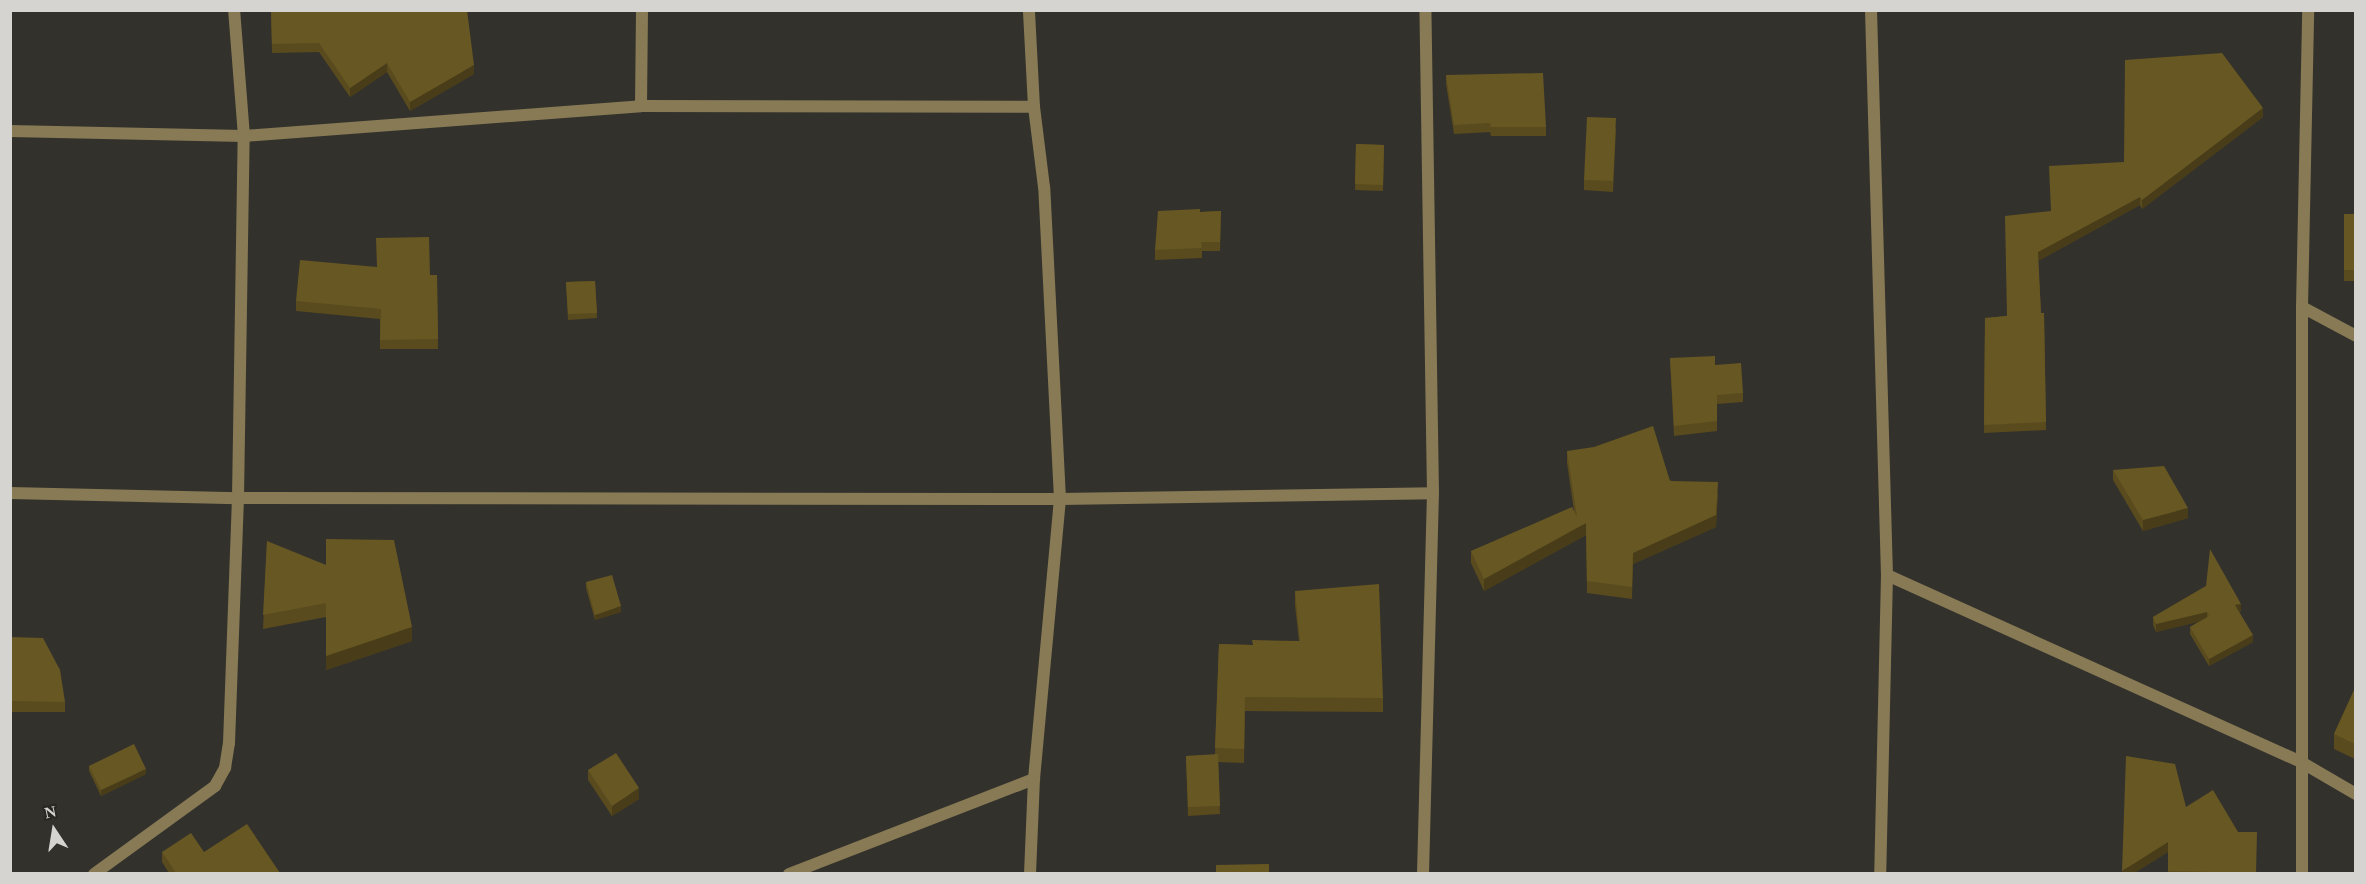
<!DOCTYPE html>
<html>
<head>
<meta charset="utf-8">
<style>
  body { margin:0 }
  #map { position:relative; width:2366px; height:884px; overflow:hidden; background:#33312c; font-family:Georgia,serif }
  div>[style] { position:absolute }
  .minor>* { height:12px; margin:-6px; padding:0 6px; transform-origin:6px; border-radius:6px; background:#877a55 }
  .tertiary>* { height:12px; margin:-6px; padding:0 6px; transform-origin:6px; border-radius:6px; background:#877a55 }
  .wall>* { inset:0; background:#594b1e }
  .shaded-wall>* { inset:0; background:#483d18 }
  .building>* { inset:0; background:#675723 }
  span { translate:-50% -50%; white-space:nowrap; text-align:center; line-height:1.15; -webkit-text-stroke:4.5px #292722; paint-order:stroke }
  .frame { position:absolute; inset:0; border:12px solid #d5d4d1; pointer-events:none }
  .north { position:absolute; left:24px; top:800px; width:60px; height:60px; -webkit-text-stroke:4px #292722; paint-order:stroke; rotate:348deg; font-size:16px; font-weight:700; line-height:24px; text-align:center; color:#d5d4d1 }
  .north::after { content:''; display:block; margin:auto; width:21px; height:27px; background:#d5d4d1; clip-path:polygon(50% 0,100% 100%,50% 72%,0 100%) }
</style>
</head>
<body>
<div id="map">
  <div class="minor">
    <div style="left:641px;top:106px;width:96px;rotate:-89.4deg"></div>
    <div style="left:10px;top:131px;width:234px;rotate:1.2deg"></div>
    <div style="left:244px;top:136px;width:398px;rotate:-4.3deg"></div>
    <div style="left:641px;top:106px;width:393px;rotate:0.1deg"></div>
    <div style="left:1034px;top:107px;width:97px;rotate:-93deg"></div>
    <div style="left:2302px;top:307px;width:61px;rotate:28.2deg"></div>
    <div style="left:10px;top:493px;width:228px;rotate:1.3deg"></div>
    <div style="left:238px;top:498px;width:822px;rotate:0.07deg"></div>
    <div style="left:1060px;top:499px;width:373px;rotate:-0.9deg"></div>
    <div style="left:1887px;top:575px;width:454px;rotate:24.3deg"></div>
    <div style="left:2301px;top:762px;width:64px;rotate:30.2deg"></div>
    <div style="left:94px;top:874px;width:150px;rotate:-36deg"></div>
    <div style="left:215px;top:786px;width:21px;rotate:-61deg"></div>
    <div style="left:225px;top:768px;width:25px;rotate:-81deg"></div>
    <div style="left:229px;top:743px;width:245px;rotate:-87.9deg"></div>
    <div style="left:238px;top:498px;width:362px;rotate:-89.1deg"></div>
    <div style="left:244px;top:136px;width:126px;rotate:-94.5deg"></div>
    <div style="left:789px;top:874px;width:263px;rotate:-21.2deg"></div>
    <div style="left:1030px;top:874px;width:95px;rotate:-87.6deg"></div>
    <div style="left:1034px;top:779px;width:281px;rotate:-84.7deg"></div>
    <div style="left:1060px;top:499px;width:312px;rotate:-92.9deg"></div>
    <div style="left:1044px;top:187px;width:81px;rotate:-97.1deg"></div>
    <div style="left:1423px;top:874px;width:381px;rotate:-88.5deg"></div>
    <div style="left:1433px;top:493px;width:483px;rotate:-90.9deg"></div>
    <div style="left:2302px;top:874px;width:567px;rotate:-90deg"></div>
    <div style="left:2302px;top:307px;width:297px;rotate:-88.8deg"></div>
  </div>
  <div class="tertiary">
    <div style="left:1871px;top:10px;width:565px;rotate:88.38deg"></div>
    <div style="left:1887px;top:575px;width:299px;rotate:91.3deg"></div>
  </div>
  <div class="wall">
    <div style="clip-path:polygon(271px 10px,474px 74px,410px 111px,387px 72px,350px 97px,319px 52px,272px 53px)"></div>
    <div style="clip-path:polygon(1446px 75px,1546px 127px,1546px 136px,1491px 136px,1490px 132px,1454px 134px,1446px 84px)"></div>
    <div style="clip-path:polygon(2263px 117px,2142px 209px,2140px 205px,2038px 261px,2041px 313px,2044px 313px,2046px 430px,1984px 433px,1985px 318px,2007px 316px,2051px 211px,2124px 162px)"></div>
    <div style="clip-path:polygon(1616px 128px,1613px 192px,1584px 190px,1584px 180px)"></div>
    <div style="clip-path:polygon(1356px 144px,1384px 145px,1383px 191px,1355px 190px)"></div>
    <div style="clip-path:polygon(1221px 211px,1220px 251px,1202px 251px,1202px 258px,1155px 260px,1155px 250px,1200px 212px)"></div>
    <div style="clip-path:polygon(2344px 214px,2355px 214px,2355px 281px,2344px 281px)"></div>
    <div style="clip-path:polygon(430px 275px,437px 275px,438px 349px,380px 349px,380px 319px,296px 311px,296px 301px)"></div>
    <div style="clip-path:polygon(595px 281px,597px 318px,568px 320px,566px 282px)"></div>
    <div style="clip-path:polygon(1670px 358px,1715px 365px,1743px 393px,1743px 402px,1717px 404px,1717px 431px,1674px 436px)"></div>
    <div style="clip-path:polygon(1567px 451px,1718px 494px,1716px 527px,1633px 564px,1632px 599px,1587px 593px,1586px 535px,1484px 591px,1471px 563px,1471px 551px,1574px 511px,1567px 463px)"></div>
    <div style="clip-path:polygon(2113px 470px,2188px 518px,2143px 531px,2113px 480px)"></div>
    <div style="clip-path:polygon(267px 541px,412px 641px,326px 670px,326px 617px,263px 629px)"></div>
    <div style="clip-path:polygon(586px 582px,621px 612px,595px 620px,586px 588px)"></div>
    <div style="clip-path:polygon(2206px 586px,2241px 611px,2239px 612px,2253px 642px,2209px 666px,2190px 634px,2190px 627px,2200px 621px,2156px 632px,2153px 625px,2153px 617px)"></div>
    <div style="clip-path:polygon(1295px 591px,1383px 698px,1383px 712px,1245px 711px,1244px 763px,1218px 762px,1220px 814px,1188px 816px,1186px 756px,1215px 755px,1219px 644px,1252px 645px,1299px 641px,1295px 605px)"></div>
    <div style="clip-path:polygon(10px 637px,65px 702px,65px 712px,10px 712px)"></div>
    <div style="clip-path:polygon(2355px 688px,2355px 759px,2334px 749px,2334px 734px)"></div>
    <div style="clip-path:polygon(89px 766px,146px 774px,101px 796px,89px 771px)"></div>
    <div style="clip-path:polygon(588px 770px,639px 799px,612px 816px,588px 780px)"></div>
    <div style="clip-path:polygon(2186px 807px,2256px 873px,2168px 873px,2168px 852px,2134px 873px,2122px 873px)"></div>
    <div style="clip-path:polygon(162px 852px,204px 852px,280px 873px,169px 873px,162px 862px)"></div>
  </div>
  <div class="shaded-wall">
    <div style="clip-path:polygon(387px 63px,387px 72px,350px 97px,350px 88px)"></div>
    <div style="clip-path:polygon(474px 65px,474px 74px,410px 111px,410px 102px)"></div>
    <div style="clip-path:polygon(2263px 108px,2263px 117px,2142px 209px,2142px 200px)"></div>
    <div style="clip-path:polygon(2140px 197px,2140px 205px,2038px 261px,2038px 252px)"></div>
    <div style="clip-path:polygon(1718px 482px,1716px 527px,1633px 564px,1632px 599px,1633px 553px)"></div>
    <div style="clip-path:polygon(2188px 508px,2188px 518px,2143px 531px,2143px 520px)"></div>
    <div style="clip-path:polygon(1586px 523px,1586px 535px,1484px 591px,1484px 579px)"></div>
    <div style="clip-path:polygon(2241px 604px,2241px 611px,2235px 613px,2235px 605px)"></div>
    <div style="clip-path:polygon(621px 606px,621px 612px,595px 620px,595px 615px)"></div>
    <div style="clip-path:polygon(2207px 612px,2207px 620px,2156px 632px,2156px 624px)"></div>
    <div style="clip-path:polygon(412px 627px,412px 641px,326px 670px,326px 656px)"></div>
    <div style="clip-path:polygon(2253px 635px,2253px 642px,2209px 666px,2209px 659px)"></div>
    <div style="clip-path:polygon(146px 769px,146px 774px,101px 796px,101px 790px)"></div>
    <div style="clip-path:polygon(639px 788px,639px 799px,612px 816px,612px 806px)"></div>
    <div style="clip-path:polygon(2168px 842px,2168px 852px,2134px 873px,2122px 873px,2122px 871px)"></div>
  </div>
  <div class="building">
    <div style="clip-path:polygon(271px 10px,467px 10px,474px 65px,410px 102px,387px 63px,350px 88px,319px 43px,272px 44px)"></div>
    <div style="clip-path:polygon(2222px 53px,2263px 108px,2142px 200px,2140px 197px,2038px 252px,2041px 313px,2044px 313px,2046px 422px,1984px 425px,1985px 318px,2007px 316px,2005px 216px,2051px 211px,2049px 166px,2124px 162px,2125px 60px)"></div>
    <div style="clip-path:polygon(1543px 73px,1546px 127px,1491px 127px,1490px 123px,1454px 125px,1446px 75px)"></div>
    <div style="clip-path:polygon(1587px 117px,1616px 118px,1613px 181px,1584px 180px)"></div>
    <div style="clip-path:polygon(1356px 144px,1384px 145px,1383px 185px,1355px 184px)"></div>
    <div style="clip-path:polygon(1200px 209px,1200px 212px,1221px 211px,1220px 242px,1201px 242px,1202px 248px,1155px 250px,1158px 211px)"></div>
    <div style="clip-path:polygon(2344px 214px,2355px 214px,2355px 270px,2344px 270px)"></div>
    <div style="clip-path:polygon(429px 237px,430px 275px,437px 275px,438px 339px,380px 340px,381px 309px,296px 301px,300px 260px,377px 267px,376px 238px)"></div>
    <div style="clip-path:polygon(595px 281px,597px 313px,568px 314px,566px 282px)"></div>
    <div style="clip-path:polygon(1715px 356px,1715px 365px,1741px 363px,1743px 393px,1717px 395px,1717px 421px,1674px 426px,1670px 358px)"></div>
    <div style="clip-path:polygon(1653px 426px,1670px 481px,1718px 482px,1716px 515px,1633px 553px,1632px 587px,1587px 581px,1586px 523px,1484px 579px,1471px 551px,1572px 507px,1577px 517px,1567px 451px,1594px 447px)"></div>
    <div style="clip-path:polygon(2164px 466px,2188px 508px,2143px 520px,2113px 470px)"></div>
    <div style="clip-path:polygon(326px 539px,394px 540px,412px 627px,326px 656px,326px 603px,263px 615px,267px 541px,326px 565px)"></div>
    <div style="clip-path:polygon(2210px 549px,2241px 604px,2235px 605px,2253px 635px,2209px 659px,2190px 627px,2209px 616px,2207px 612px,2156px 624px,2153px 617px,2206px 586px)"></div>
    <div style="clip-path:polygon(612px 575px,621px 606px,595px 615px,586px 582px)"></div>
    <div style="clip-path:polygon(1379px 584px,1383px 698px,1245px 697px,1244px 749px,1215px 748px,1219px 644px,1253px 645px,1252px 640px,1300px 641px,1295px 591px)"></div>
    <div style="clip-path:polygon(10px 637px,43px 638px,60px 670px,65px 702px,10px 701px)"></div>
    <div style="clip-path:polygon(2355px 688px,2355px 744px,2334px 734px)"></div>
    <div style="clip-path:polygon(134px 744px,146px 769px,101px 790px,89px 766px)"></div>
    <div style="clip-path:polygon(616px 753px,639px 788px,612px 806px,588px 770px)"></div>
    <div style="clip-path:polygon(1218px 754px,1220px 806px,1188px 807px,1186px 756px)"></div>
    <div style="clip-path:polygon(2126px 756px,2175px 764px,2186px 807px,2213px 790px,2238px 832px,2257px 832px,2256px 873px,2168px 871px,2168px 842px,2122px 871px)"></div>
    <div style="clip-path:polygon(247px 824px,280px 873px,176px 873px,162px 852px,191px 833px,204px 852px)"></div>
    <div style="clip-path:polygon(1269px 864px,1269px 873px,1216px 873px,1216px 865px)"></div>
  </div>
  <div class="frame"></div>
  <div class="north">N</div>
</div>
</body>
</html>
